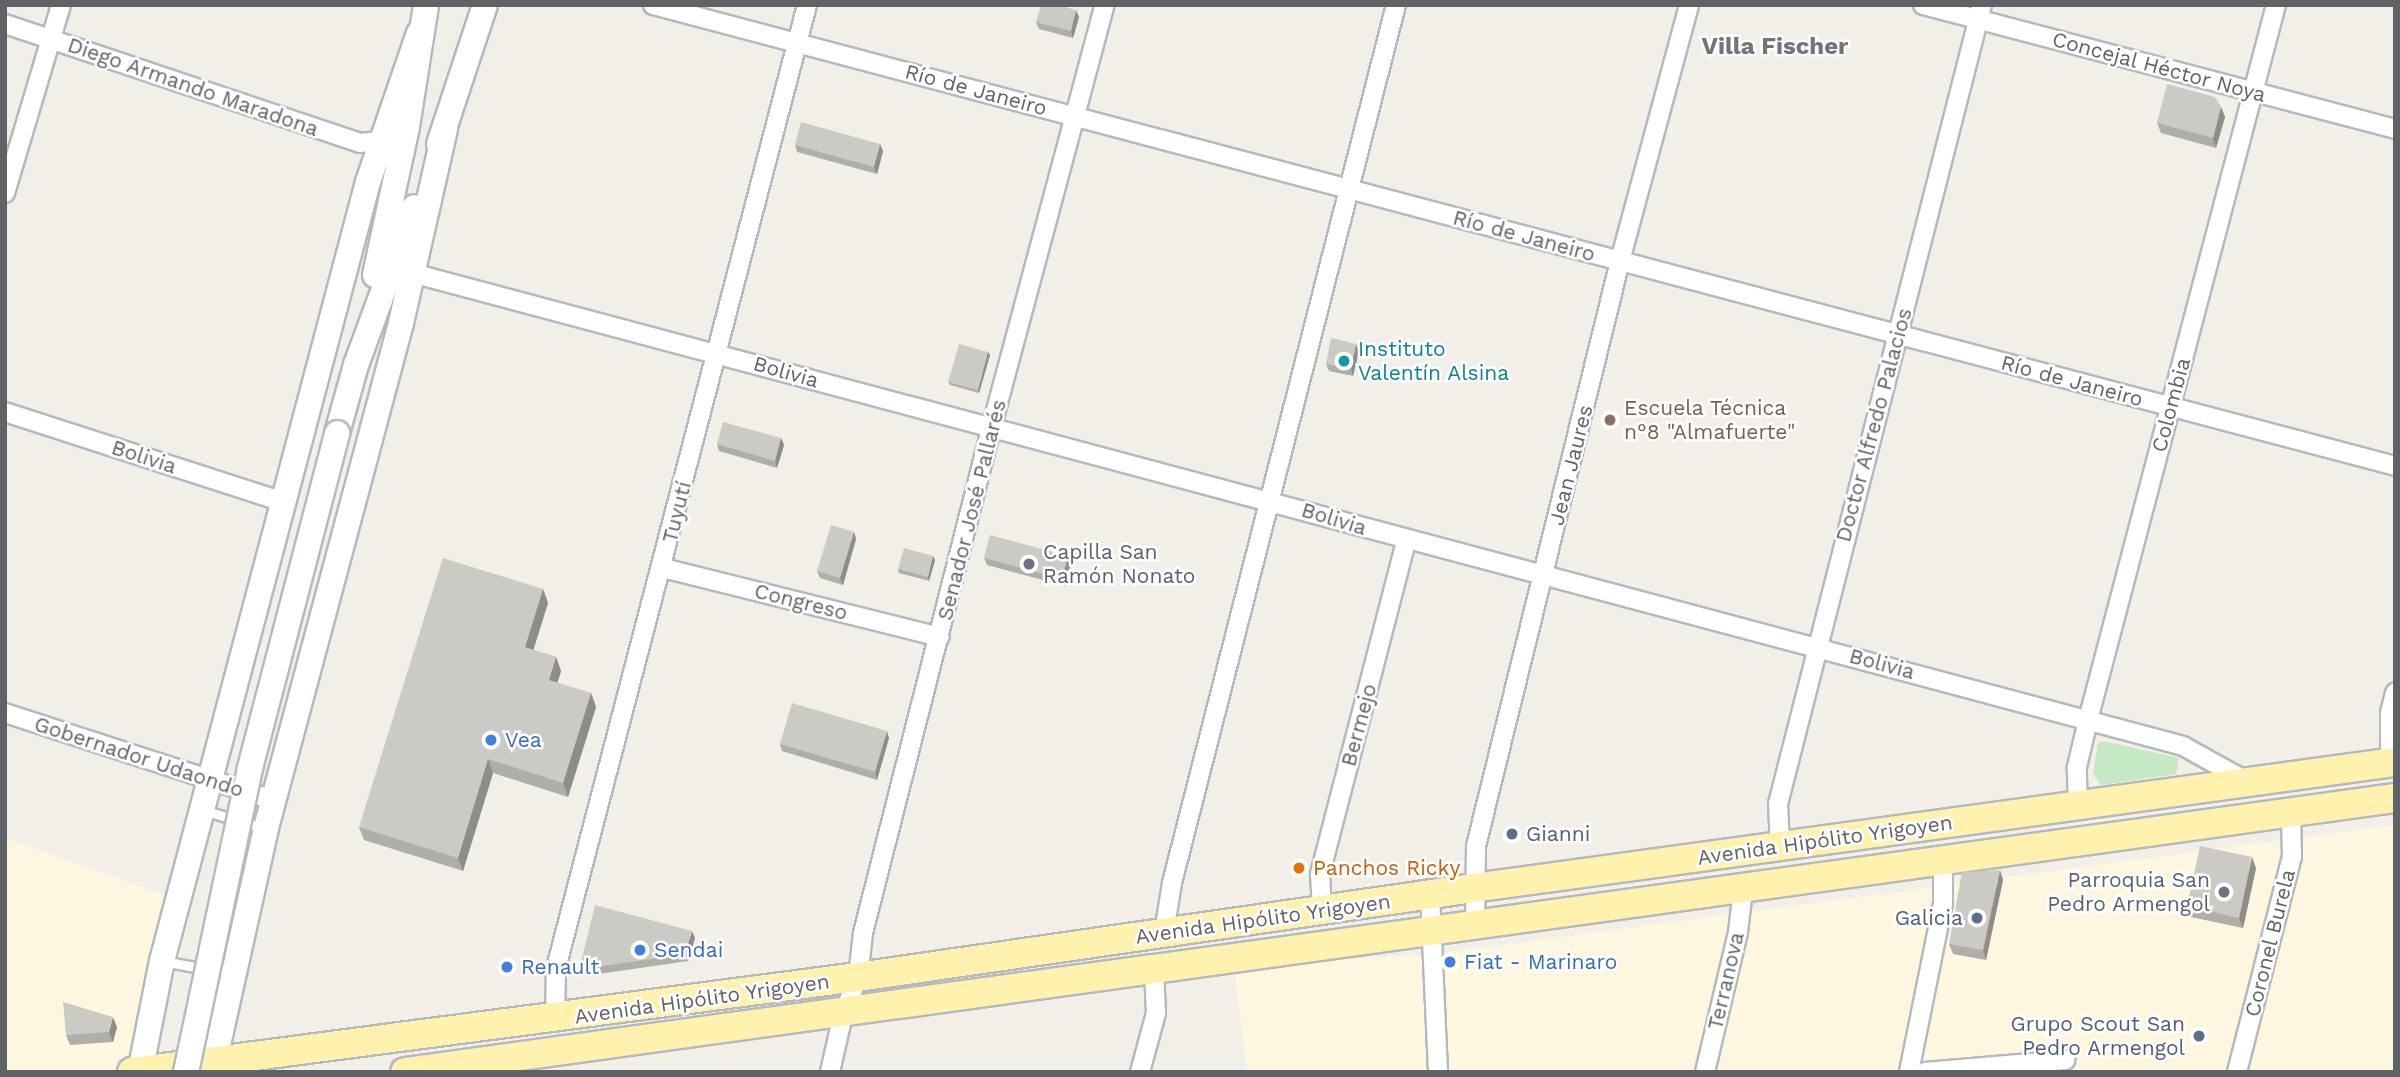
<!DOCTYPE html>
<html>
<head>
<meta charset="utf-8">
<style>
  body { margin:0 }
  #map { position:relative; width:2400px; height:1077px; overflow:hidden; background:#f1efe8; font-family:"Work Sans",sans-serif }
  div>[style] { position:absolute }
  .commercial>* { inset:0; background:#fef7e0 }
  .green>* { inset:0; background:#c5e8c5 }
  .roads { filter:drop-shadow(2px 0 #b5b8bc) drop-shadow(-2px 0 #b5b8bc) drop-shadow(0 2px #b5b8bc) drop-shadow(0 -2px #b5b8bc) }
  .service>* { height:9px; margin:-4.5px; padding:0 4.5px; transform-origin:4.5px; border-radius:4.5px; background:#fff }
  .minor>* { height:18px; margin:-9px; padding:0 9px; transform-origin:9px; border-radius:9px; background:#fff }
  .secondary>* { height:24px; margin:-12px; padding:0 12px; transform-origin:12px; border-radius:12px; background:#fff }
  .primary>* { height:28px; margin:-14px; padding:0 14px; transform-origin:14px; border-radius:14px; background:#fff2af }
  .bridges { filter:drop-shadow(2px 0 #b6babf) drop-shadow(-2px 0 #b6babf) drop-shadow(0 2px #b6babf) drop-shadow(0 -2px #b6babf) }
  .secondary-bridge>* { height:24px; margin:-12px; padding:0 12px; transform-origin:12px; border-radius:12px; background:#fff }
  .wall>* { inset:0; background:#afaea9 }
  .shaded-wall>* { inset:0; background:#8f8d8a }
  .building>* { inset:0; background:#cccac5 }
  .dots>* { width:19px; height:19px; translate:-50% -50%; box-sizing:border-box; border:4px solid #fff; border-radius:50% }
  span { translate:-50% -50%; white-space:nowrap; text-align:center; line-height:1.15; -webkit-text-stroke:5px #fff; paint-order:stroke }
  .street-label { font-size:21px; color:#5f6368 }
  .culture-label { font-size:21px; color:#0d838f }
  .left { translate:0 -50%; text-align:left }
  .education-label { font-size:21px; color:#785e54 }
  .worship-label { font-size:21px; color:#5b616d }
  .right { translate:-100% -50%; text-align:right }
  .shop-label { font-size:21px; color:#366cbe }
  .service-label { font-size:21px; color:#4e5e75 }
  .food-label { font-size:21px; color:#c56008 }
  .quarter-label { font-size:24px; color:#70757a; font-weight:700 }
  .frame { position:absolute; inset:0; border:7px solid #5f6368; pointer-events:none }
</style>
</head>
<body>
<div id="map">
  <div class="commercial">
    <div style="clip-path:polygon(2395px 825px,2395px 1072px,1247px 1072px,1234px 965px,1435px 954px)"></div>
    <div style="clip-path:polygon(5px 838px,192px 905px,152px 1072px,5px 1072px)"></div>
  </div>
  <div class="green">
    <div style="clip-path:polygon(2103px 741px,2179px 758px,2176px 774px,2101px 785px,2093px 773px,2098px 743px)"></div>
  </div>
  <div class="roads">
    <div class="service">
      <div style="left:203px;top:810px;width:63px;rotate:16.7deg"></div>
      <div style="left:163px;top:961px;width:69px;rotate:10.8deg"></div>
    </div>
    <div class="minor">
      <div style="left:653px;top:5px;width:1802px;rotate:14.82deg"></div>
      <div style="left:1923px;top:5px;width:488px;rotate:14.7deg"></div>
      <div style="left:5px;top:24px;width:374px;rotate:18.5deg"></div>
      <div style="left:360px;top:143px;width:20px;rotate:-6deg"></div>
      <div style="left:5px;top:193px;width:196px;rotate:-73.4deg"></div>
      <div style="left:412px;top:273px;width:1833px;rotate:14.95deg"></div>
      <div style="left:2183px;top:746px;width:74px;rotate:29deg"></div>
      <div style="left:5px;top:412px;width:293px;rotate:17.9deg"></div>
      <div style="left:663px;top:568px;width:285px;rotate:14deg"></div>
      <div style="left:5px;top:713px;width:282px;rotate:18deg"></div>
      <div style="left:2390px;top:763px;width:50px;rotate:-90deg"></div>
      <div style="left:2390px;top:713px;width:21px;rotate:-76deg"></div>
      <div style="left:2078px;top:805px;width:38px;rotate:-92deg"></div>
      <div style="left:2077px;top:767px;width:48px;rotate:-76.8deg"></div>
      <div style="left:2088px;top:720px;width:739px;rotate:-75.27deg"></div>
      <div style="left:1780px;top:846px;width:42px;rotate:-92.7deg"></div>
      <div style="left:1778px;top:804px;width:825px;rotate:-75.68deg"></div>
      <div style="left:1430px;top:895px;width:177px;rotate:87.4deg"></div>
      <div style="left:1322px;top:910px;width:36px;rotate:-93deg"></div>
      <div style="left:1320px;top:874px;width:344px;rotate:-75.5deg"></div>
      <div style="left:1475px;top:928px;width:82px;rotate:-89.3deg"></div>
      <div style="left:1476px;top:846px;width:602px;rotate:-76.17deg"></div>
      <div style="left:1620px;top:261px;width:265px;rotate:-74.9deg"></div>
      <div style="left:1164px;top:932px;width:50px;rotate:-80.7deg"></div>
      <div style="left:1172px;top:883px;width:906px;rotate:-75.69deg"></div>
      <div style="left:555px;top:1019px;width:51px;rotate:-88.9deg"></div>
      <div style="left:556px;top:968px;width:995px;rotate:-75.39deg"></div>
      <div style="left:830px;top:1072px;width:58px;rotate:-77.2deg"></div>
      <div style="left:843px;top:1015px;width:41px;rotate:-68.5deg"></div>
      <div style="left:858px;top:977px;width:44px;rotate:-83.5deg"></div>
      <div style="left:863px;top:933px;width:520px;rotate:-75.75deg"></div>
      <div style="left:991px;top:429px;width:439px;rotate:-75deg"></div>
      <div style="left:1140px;top:1072px;width:61px;rotate:-74.8deg"></div>
      <div style="left:1156px;top:1013px;width:43px;rotate:-92.7deg"></div>
      <div style="left:1705px;top:1072px;width:144px;rotate:-76.7deg"></div>
      <div style="left:1738px;top:932px;width:42px;rotate:-83.2deg"></div>
      <div style="left:1909px;top:1072px;width:172px;rotate:-78.6deg"></div>
      <div style="left:1943px;top:903px;width:41px;rotate:-90deg"></div>
      <div style="left:1925px;top:1072px;width:141px;rotate:-4.9deg"></div>
      <div style="left:2237px;top:1072px;width:222px;rotate:-75.7deg"></div>
      <div style="left:2292px;top:857px;width:44px;rotate:-91.3deg"></div>
    </div>
    <div class="secondary">
      <div style="left:439px;top:144px;width:146px;rotate:-71.7deg"></div>
      <div style="left:375px;top:275px;width:151px;rotate:-77.8deg"></div>
      <div style="left:407px;top:127px;width:123px;rotate:-81.1deg"></div>
      <div style="left:337px;top:433px;width:71px;rotate:-74.4deg"></div>
      <div style="left:356px;top:365px;width:168px;rotate:-69.8deg"></div>
      <div style="left:140px;top:1072px;width:113px;rotate:-78.8deg"></div>
      <div style="left:162px;top:961px;width:806px;rotate:-75.19deg"></div>
      <div style="left:368px;top:182px;width:157px;rotate:-71.1deg"></div>
      <div style="left:212px;top:1072px;width:250px;rotate:-77.5deg"></div>
      <div style="left:266px;top:828px;width:523px;rotate:-75.03deg"></div>
      <div style="left:401px;top:323px;width:199px;rotate:-77.2deg"></div>
    </div>
    <div class="primary">
      <div style="left:132px;top:1072px;width:732px;rotate:-7.46deg"></div>
      <div style="left:858px;top:977px;width:621px;rotate:-8.23deg"></div>
      <div style="left:1473px;top:888px;width:931px;rotate:-7.78deg"></div>
      <div style="left:405px;top:1072px;width:2009px;rotate:-7.84deg"></div>
    </div>
  </div>
  <div class="bridges">
    <div class="secondary-bridge">
      <div style="left:186px;top:1072px;width:311px;rotate:-78.1deg"></div>
      <div style="left:250px;top:768px;width:346px;rotate:-75.4deg"></div>
    </div>
  </div>
  <div class="wall">
    <div style="clip-path:polygon(1079px 17px,1073px 38px,1039px 29px,1036px 22px)"></div>
    <div style="clip-path:polygon(2221px 107px,2225px 117px,2216px 148px,2161px 133px,2157px 123px)"></div>
    <div style="clip-path:polygon(795px 145px,883px 151px,877px 174px,797px 152px)"></div>
    <div style="clip-path:polygon(1359px 351px,1353px 376px,1329px 371px,1326px 364px)"></div>
    <div style="clip-path:polygon(988px 352px,990px 355px,979px 393px,950px 385px,948px 382px)"></div>
    <div style="clip-path:polygon(781px 438px,784px 445px,777px 468px,719px 451px,717px 444px)"></div>
    <div style="clip-path:polygon(854px 532px,856px 539px,843px 585px,820px 578px,817px 571px)"></div>
    <div style="clip-path:polygon(933px 556px,935px 560px,929px 581px,899px 573px,898px 569px)"></div>
    <div style="clip-path:polygon(1068px 556px,1071px 563px,1065px 586px,987px 565px,984px 558px)"></div>
    <div style="clip-path:polygon(543px 589px,548px 603px,533px 650px,556px 657px,561px 671px,557px 683px,591px 693px,596px 707px,568px 797px,493px 773px,463px 871px,364px 840px,359px 827px)"></div>
    <div style="clip-path:polygon(889px 738px,877px 780px,782px 751px,780px 744px)"></div>
    <div style="clip-path:polygon(2256px 868px,2243px 928px,2191px 917px,2187px 906px)"></div>
    <div style="clip-path:polygon(2003px 880px,1986px 960px,1953px 954px,1949px 944px)"></div>
    <div style="clip-path:polygon(695px 938px,688px 961px,592px 975px,584px 965px,582px 958px)"></div>
    <div style="clip-path:polygon(117px 1027px,113px 1042px,70px 1045px,66px 1035px)"></div>
  </div>
  <div class="shaded-wall">
    <div style="clip-path:polygon(1076px 10px,1079px 17px,1073px 38px,1071px 31px)"></div>
    <div style="clip-path:polygon(2221px 107px,2225px 117px,2216px 148px,2213px 138px)"></div>
    <div style="clip-path:polygon(880px 144px,883px 151px,877px 174px,874px 167px)"></div>
    <div style="clip-path:polygon(1356px 344px,1359px 351px,1353px 376px,1351px 369px)"></div>
    <div style="clip-path:polygon(988px 352px,990px 355px,979px 393px,978px 390px)"></div>
    <div style="clip-path:polygon(781px 438px,784px 445px,777px 468px,775px 461px)"></div>
    <div style="clip-path:polygon(854px 532px,856px 539px,843px 585px,840px 578px)"></div>
    <div style="clip-path:polygon(933px 556px,935px 560px,929px 581px,928px 577px)"></div>
    <div style="clip-path:polygon(1068px 556px,1071px 563px,1065px 586px,1062px 579px)"></div>
    <div style="clip-path:polygon(543px 589px,548px 603px,530px 661px,525px 647px)"></div>
    <div style="clip-path:polygon(556px 657px,561px 671px,554px 694px,549px 680px)"></div>
    <div style="clip-path:polygon(591px 693px,596px 707px,568px 797px,563px 783px)"></div>
    <div style="clip-path:polygon(887px 731px,889px 738px,877px 780px,875px 772px)"></div>
    <div style="clip-path:polygon(488px 759px,493px 773px,463px 871px,458px 858px)"></div>
    <div style="clip-path:polygon(2252px 857px,2256px 868px,2243px 928px,2239px 918px)"></div>
    <div style="clip-path:polygon(2000px 870px,2003px 880px,1986px 960px,1983px 950px)"></div>
    <div style="clip-path:polygon(692px 931px,695px 938px,688px 961px,685px 954px)"></div>
    <div style="clip-path:polygon(113px 1017px,117px 1027px,113px 1042px,109px 1032px)"></div>
  </div>
  <div class="building">
    <div style="clip-path:polygon(1041px 5px,1058px 5px,1076px 10px,1071px 31px,1036px 22px)"></div>
    <div style="clip-path:polygon(2167px 84px,2215px 97px,2221px 107px,2213px 138px,2157px 123px)"></div>
    <div style="clip-path:polygon(801px 122px,880px 144px,874px 167px,795px 145px)"></div>
    <div style="clip-path:polygon(1331px 338px,1356px 344px,1351px 369px,1326px 364px)"></div>
    <div style="clip-path:polygon(959px 344px,988px 352px,978px 390px,948px 382px)"></div>
    <div style="clip-path:polygon(723px 422px,781px 438px,775px 461px,717px 444px)"></div>
    <div style="clip-path:polygon(831px 525px,854px 532px,840px 578px,817px 571px)"></div>
    <div style="clip-path:polygon(990px 535px,1068px 556px,1062px 579px,984px 558px)"></div>
    <div style="clip-path:polygon(904px 548px,933px 556px,928px 577px,898px 569px)"></div>
    <div style="clip-path:polygon(443px 558px,543px 589px,525px 647px,556px 657px,549px 680px,591px 693px,563px 783px,488px 759px,458px 858px,359px 827px)"></div>
    <div style="clip-path:polygon(792px 703px,887px 731px,875px 772px,780px 744px)"></div>
    <div style="clip-path:polygon(2200px 846px,2252px 857px,2239px 918px,2187px 906px)"></div>
    <div style="clip-path:polygon(2000px 870px,1983px 950px,1949px 944px,1962px 872px)"></div>
    <div style="clip-path:polygon(595px 905px,692px 931px,685px 954px,590px 968px,582px 958px)"></div>
    <div style="clip-path:polygon(63px 1002px,113px 1017px,109px 1032px,66px 1035px)"></div>
  </div>
  <div class="dots">
    <div style="left:1344px;top:361px;background:#0f9aa8"></div>
    <div style="left:1610px;top:420px;background:#8d6e63"></div>
    <div style="left:1029px;top:564px;background:#6b7280"></div>
    <div style="left:491px;top:740px;background:#3f7fe0"></div>
    <div style="left:1512px;top:834px;background:#5c6f8a"></div>
    <div style="left:1299px;top:868px;background:#e8710a"></div>
    <div style="left:2224px;top:892px;background:#6b7280"></div>
    <div style="left:1977px;top:918px;background:#5c6f8a"></div>
    <div style="left:640px;top:950px;background:#3f7fe0"></div>
    <div style="left:1450px;top:962px;background:#3f7fe0"></div>
    <div style="left:507px;top:967px;background:#3f7fe0"></div>
    <div style="left:2199px;top:1036px;background:#5c6f8a"></div>
  </div>
  <div class="street-label">
    <span style="left:2159px;top:67px;rotate:15deg">Concejal Héctor Noya</span>
    <span style="left:193px;top:87px;rotate:19deg">Diego Armando Maradona</span>
    <span style="left:976px;top:90px;rotate:15deg">Río de Janeiro</span>
    <span style="left:1524px;top:236px;rotate:15deg">Río de Janeiro</span>
    <span style="left:786px;top:372px;rotate:16deg">Bolivia</span>
    <span style="left:2072px;top:381px;rotate:15deg">Río de Janeiro</span>
    <span style="left:2171px;top:405px;rotate:-75deg">Colombia</span>
    <span style="left:1874px;top:425px;rotate:-75deg">Doctor Alfredo Palacios</span>
    <span style="left:144px;top:457px;rotate:18deg">Bolivia</span>
    <span style="left:1571px;top:465px;rotate:-76deg">Jean Jaures</span>
    <span style="left:972px;top:510px;rotate:-76deg">Senador José Pallarés</span>
    <span style="left:677px;top:512px;rotate:-76deg">Tuyutí</span>
    <span style="left:1334px;top:519px;rotate:17deg">Bolivia</span>
    <span style="left:801px;top:602px;rotate:14deg">Congreso</span>
    <span style="left:1882px;top:664px;rotate:15deg">Bolivia</span>
    <span style="left:1359px;top:725px;rotate:-75deg">Bermejo</span>
    <span style="left:139px;top:757px;rotate:18deg">Gobernador Udaondo</span>
    <span style="left:1825px;top:840px;rotate:-8deg">Avenida Hipólito Yrigoyen</span>
    <span style="left:1263px;top:919px;rotate:-8deg">Avenida Hipólito Yrigoyen</span>
    <span style="left:2270px;top:943px;rotate:-76deg">Coronel Burela</span>
    <span style="left:1726px;top:981px;rotate:-77deg">Terranova</span>
    <span style="left:702px;top:999px;rotate:-8deg">Avenida Hipólito Yrigoyen</span>
  </div>
  <div class="culture-label">
    <span class="left" style="left:1358px;top:361px">Instituto<br>Valentín Alsina</span>
  </div>
  <div class="education-label">
    <span class="left" style="left:1624px;top:420px">Escuela Técnica<br>n°8 "Almafuerte"</span>
  </div>
  <div class="worship-label">
    <span class="left" style="left:1043px;top:564px">Capilla San<br>Ramón Nonato</span>
    <span class="right" style="left:2210px;top:892px">Parroquia San<br>Pedro Armengol</span>
  </div>
  <div class="shop-label">
    <span class="left" style="left:505px;top:740px">Vea</span>
    <span class="left" style="left:654px;top:950px">Sendai</span>
    <span class="left" style="left:1464px;top:962px">Fiat - Marinaro</span>
    <span class="left" style="left:521px;top:967px">Renault</span>
  </div>
  <div class="service-label">
    <span class="left" style="left:1526px;top:834px">Gianni</span>
    <span class="right" style="left:1963px;top:918px">Galicia</span>
    <span class="right" style="left:2185px;top:1036px">Grupo Scout San<br>Pedro Armengol</span>
  </div>
  <div class="food-label">
    <span class="left" style="left:1313px;top:868px">Panchos Ricky</span>
  </div>
  <div class="quarter-label">
    <span style="left:1775px;top:47px">Villa Fischer</span>
  </div>
  <div class="frame"></div>
</div>
</body>
</html>
